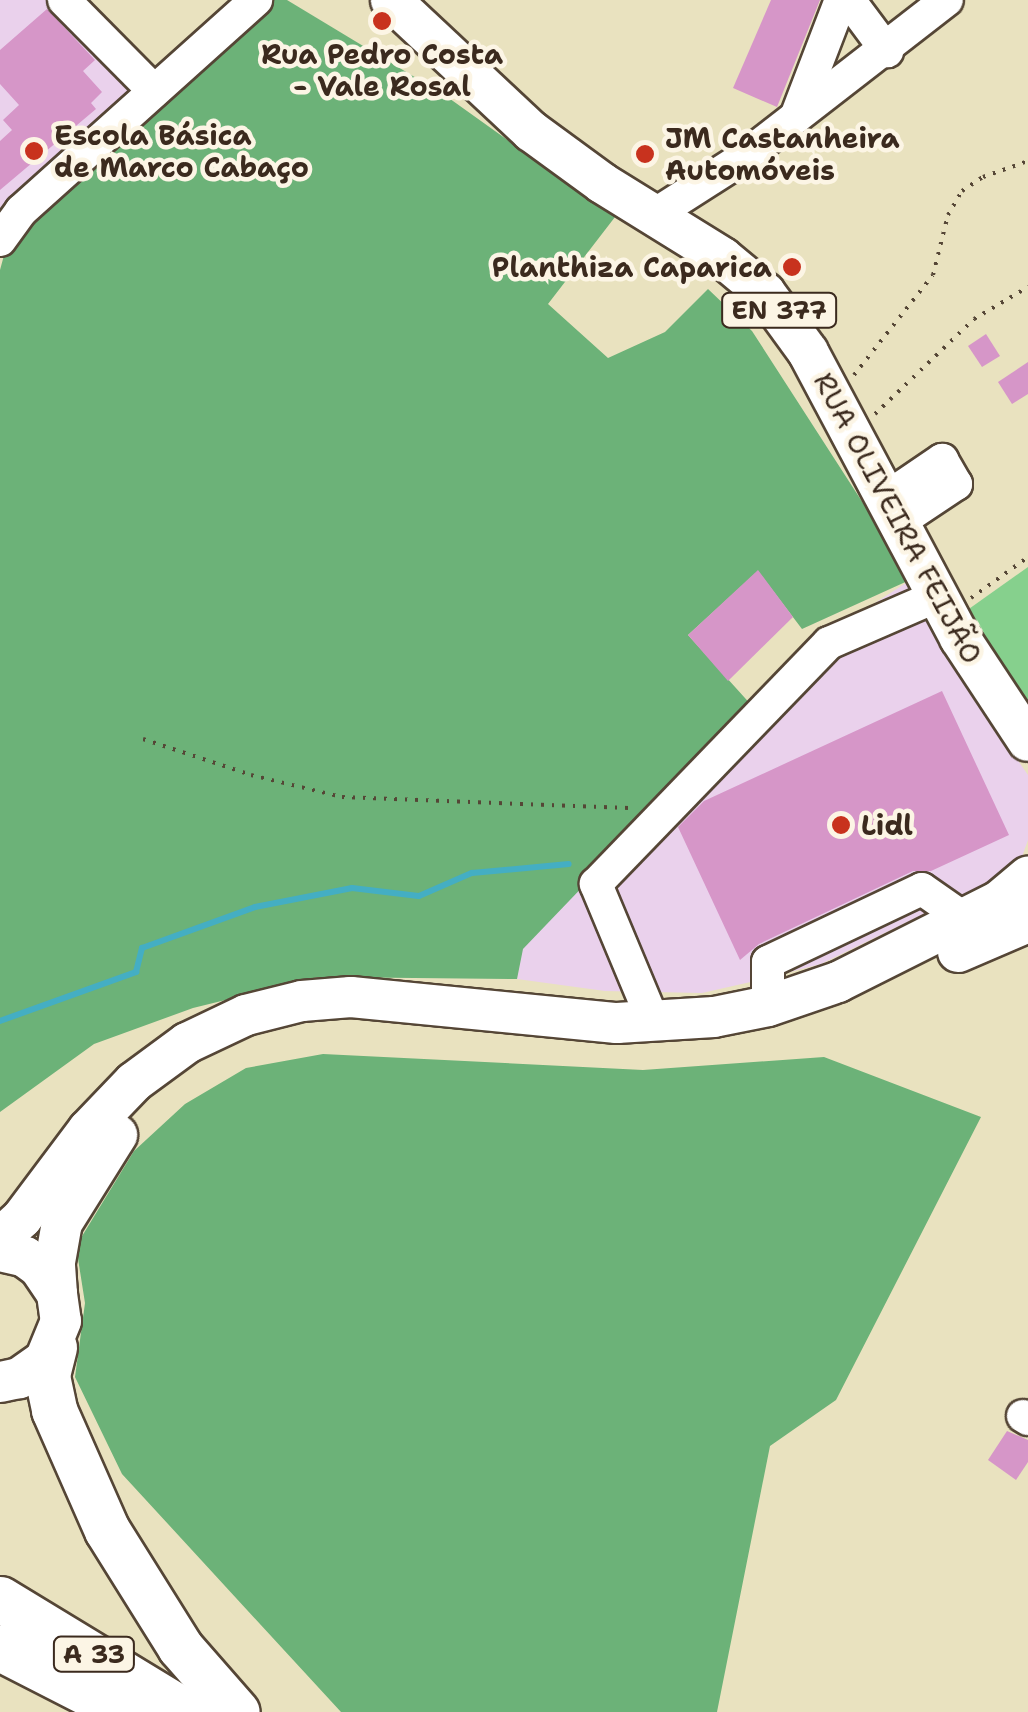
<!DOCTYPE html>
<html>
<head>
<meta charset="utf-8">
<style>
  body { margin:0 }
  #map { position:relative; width:1028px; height:1712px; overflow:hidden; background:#e9e2bf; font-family:"Shantell Sans",sans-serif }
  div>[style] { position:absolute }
  .built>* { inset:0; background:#ead1ec }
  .green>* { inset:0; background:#86d08d }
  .forest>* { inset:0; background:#6cb278 }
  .stream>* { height:6px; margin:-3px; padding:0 3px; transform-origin:3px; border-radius:3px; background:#44aec3 }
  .building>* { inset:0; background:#d696c8 }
  .path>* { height:4px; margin-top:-2px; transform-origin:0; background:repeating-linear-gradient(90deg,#554636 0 2.5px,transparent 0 10.5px) }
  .roads { filter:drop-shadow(2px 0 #554636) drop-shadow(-2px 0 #554636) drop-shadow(0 2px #554636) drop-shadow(0 -2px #554636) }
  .minor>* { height:32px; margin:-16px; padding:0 16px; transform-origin:16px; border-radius:16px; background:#fff }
  .major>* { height:40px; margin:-20px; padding:0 20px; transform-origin:20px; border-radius:20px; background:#fff }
  .highway>* { height:45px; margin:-22.5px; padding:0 22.5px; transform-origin:22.5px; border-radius:22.5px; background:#fff }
  .dots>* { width:28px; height:28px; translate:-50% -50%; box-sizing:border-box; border:5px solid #fcf5e5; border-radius:50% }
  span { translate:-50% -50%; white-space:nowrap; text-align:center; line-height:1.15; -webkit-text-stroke:9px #fcf5e5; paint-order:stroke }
  .shield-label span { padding:2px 8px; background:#fcf5e5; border:2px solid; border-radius:8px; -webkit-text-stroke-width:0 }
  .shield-label { font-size:25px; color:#3b2a1e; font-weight:700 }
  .poi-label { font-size:28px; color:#3b2a1e; font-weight:700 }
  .left { translate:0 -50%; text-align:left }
  .right { translate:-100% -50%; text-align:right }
  .street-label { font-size:28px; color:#3b2a1e }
</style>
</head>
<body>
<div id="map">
  <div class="built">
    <div style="clip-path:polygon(0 0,53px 0,137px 89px,0 213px)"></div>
    <div style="clip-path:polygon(912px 579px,975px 698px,1028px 775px,1028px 840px,1018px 868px,821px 964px,755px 981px,702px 993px,605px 991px,517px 979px,522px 949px,824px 636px)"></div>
  </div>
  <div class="green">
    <div style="clip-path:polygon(1028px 567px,1028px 708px,966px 611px)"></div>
  </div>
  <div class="forest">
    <div style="clip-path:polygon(272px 0,287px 0,446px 96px,615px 217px,548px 304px,608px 358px,665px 332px,708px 289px,752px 331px,912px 579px,802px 629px,758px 571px,688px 635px,754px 708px,523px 949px,517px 979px,318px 977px,193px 1008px,94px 1044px,0 1112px,0 270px,6px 248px)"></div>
    <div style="clip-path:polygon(323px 1054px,643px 1070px,824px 1057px,981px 1117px,836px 1400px,770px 1446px,717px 1712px,341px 1712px,122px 1474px,75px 1377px,85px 1303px,76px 1246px,134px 1151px,185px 1104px,246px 1068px)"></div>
  </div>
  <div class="stream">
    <div style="left:0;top:1021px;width:145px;rotate:-19.8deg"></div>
    <div style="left:136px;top:972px;width:25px;rotate:-76deg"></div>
    <div style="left:142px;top:948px;width:120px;rotate:-19.9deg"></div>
    <div style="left:255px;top:907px;width:99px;rotate:-11.1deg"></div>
    <div style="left:352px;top:888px;width:67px;rotate:6.8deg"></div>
    <div style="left:419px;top:896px;width:58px;rotate:-23.5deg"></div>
    <div style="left:472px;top:873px;width:97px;rotate:-5.3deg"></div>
  </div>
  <div class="building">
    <div style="clip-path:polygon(771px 0,820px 0,777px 107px,733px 88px)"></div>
    <div style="clip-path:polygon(47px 9px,95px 60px,83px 71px,102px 92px,91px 103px,96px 109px,0 190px,0 141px,12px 130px,3px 120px,19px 105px,0 84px,0 50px)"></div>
    <div style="clip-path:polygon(986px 334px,1000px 356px,982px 367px,968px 346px)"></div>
    <div style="clip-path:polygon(1028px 362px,1028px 394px,1012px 404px,998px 382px)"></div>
    <div style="clip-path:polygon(758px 570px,793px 617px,728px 681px,688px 635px)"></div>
    <div style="clip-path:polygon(942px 691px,1009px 835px,931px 871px,913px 871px,759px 944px,740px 960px,678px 827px,704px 801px)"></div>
    <div style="clip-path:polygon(1007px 1431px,1028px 1440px,1028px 1462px,1016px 1480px,988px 1460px)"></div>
  </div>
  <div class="path">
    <div style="left:854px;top:375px;width:127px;rotate:-51.7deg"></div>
    <div style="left:933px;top:275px;width:62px;rotate:-76deg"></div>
    <div style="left:948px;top:215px;width:28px;rotate:-60deg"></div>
    <div style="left:962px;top:191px;width:25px;rotate:-34deg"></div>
    <div style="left:983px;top:177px;width:48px;rotate:-19.6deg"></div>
    <div style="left:875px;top:414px;width:137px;rotate:-43.8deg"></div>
    <div style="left:974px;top:319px;width:63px;rotate:-30.7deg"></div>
    <div style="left:971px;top:598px;width:70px;rotate:-35.7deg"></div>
    <div style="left:143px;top:739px;width:114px;rotate:18.4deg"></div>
    <div style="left:251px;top:775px;width:94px;rotate:13.6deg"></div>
    <div style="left:342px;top:797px;width:287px;rotate:2.2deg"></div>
  </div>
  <div class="roads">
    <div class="minor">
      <div style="left:64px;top:0;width:128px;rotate:45.3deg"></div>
      <div style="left:849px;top:0;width:64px;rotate:53.3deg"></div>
      <div style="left:796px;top:117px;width:125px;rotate:-69deg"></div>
      <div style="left:654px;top:215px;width:106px;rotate:-32.6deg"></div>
      <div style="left:743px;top:158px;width:258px;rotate:-37.8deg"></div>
      <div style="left:0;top:240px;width:36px;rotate:-54deg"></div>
      <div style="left:21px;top:211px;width:316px;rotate:-41.9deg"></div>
      <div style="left:886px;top:498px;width:68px;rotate:-34.2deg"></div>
      <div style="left:942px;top:460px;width:28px;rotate:60deg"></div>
      <div style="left:956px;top:484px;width:69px;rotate:146.3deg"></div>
      <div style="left:768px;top:1006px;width:44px;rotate:-90deg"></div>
      <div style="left:768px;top:962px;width:170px;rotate:-25.4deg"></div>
      <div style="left:922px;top:889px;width:52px;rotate:34.9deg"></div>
      <div style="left:649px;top:1023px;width:12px;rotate:-90deg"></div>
      <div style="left:649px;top:1011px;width:138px;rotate:-112.7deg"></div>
      <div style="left:596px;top:884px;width:335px;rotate:-46deg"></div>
      <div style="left:829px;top:643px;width:118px;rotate:-23.5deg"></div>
      <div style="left:1023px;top:1416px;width:6px;rotate:31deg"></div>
    </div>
    <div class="major">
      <div style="left:391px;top:0;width:192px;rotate:43.1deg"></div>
      <div style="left:531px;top:131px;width:88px;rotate:36.2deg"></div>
      <div style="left:602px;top:183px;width:142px;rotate:31.8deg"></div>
      <div style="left:723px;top:258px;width:55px;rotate:39.8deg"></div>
      <div style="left:765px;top:293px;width:73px;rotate:53.9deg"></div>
      <div style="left:808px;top:352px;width:324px;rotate:62deg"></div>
      <div style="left:960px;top:638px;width:123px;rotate:56.6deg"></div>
      <div style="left:958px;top:952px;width:76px;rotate:-23.2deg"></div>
      <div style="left:0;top:1238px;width:30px;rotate:-42deg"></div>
      <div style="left:22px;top:1218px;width:110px;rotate:-53.1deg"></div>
      <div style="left:88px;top:1130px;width:66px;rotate:-46.2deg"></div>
      <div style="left:134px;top:1082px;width:66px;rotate:-36.3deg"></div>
      <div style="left:187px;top:1043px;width:65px;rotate:-25.4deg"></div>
      <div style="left:246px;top:1015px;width:58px;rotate:-14deg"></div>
      <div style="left:302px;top:1001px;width:49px;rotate:-4.7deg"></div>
      <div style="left:351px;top:997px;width:267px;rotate:5.6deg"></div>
      <div style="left:617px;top:1023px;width:97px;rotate:-3.5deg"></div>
      <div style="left:714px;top:1017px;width:55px;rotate:-11.5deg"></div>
      <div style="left:768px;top:1006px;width:74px;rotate:-18.9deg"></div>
      <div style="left:838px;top:982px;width:180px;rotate:-26.7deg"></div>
      <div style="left:999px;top:901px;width:38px;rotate:-40deg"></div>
      <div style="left:0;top:1251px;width:26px;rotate:13deg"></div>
      <div style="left:25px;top:1257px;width:17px;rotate:36deg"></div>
      <div style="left:39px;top:1267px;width:32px;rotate:56deg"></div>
      <div style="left:57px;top:1294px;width:27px;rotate:82deg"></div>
      <div style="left:61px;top:1321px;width:42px;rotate:112.3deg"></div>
      <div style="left:45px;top:1360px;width:32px;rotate:145deg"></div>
      <div style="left:19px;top:1378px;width:19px;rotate:168deg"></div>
      <div style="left:57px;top:1294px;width:32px;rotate:-94deg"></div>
      <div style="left:55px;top:1262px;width:40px;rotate:-80deg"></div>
      <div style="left:62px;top:1223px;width:104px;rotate:-58deg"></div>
    </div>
    <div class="highway">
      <div style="left:54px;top:1347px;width:30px;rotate:104deg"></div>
      <div style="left:47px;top:1376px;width:35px;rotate:78deg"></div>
      <div style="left:54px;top:1410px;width:131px;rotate:66.2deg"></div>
      <div style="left:107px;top:1530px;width:138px;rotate:58deg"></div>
      <div style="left:180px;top:1647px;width:86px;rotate:48.8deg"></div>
      <div style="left:0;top:1599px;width:218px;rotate:31.3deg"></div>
      <div style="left:0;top:1648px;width:140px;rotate:27.1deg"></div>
    </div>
  </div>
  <div class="dots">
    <div style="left:382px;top:21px;background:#c8321e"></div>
    <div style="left:34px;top:151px;background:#c8321e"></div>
    <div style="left:645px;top:154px;background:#c8321e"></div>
    <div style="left:792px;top:267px;background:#c8321e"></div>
    <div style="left:841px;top:825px;background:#c8321e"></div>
  </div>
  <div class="shield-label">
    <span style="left:779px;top:310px">EN 377</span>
    <span style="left:94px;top:1654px">A 33</span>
  </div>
  <div class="poi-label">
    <span style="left:382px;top:70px">Rua Pedro Costa<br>- Vale Rosal</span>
    <span class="left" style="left:54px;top:151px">Escola Básica<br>de Marco Cabaço</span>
    <span class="left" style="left:665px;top:154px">JM Castanheira<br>Automóveis</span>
    <span class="right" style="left:772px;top:267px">Planthiza Caparica</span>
    <span class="left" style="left:861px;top:825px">Lidl</span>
  </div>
  <div class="street-label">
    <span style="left:898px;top:518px;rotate:62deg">RUA OLIVEIRA FEIJÃO</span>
  </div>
</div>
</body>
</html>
